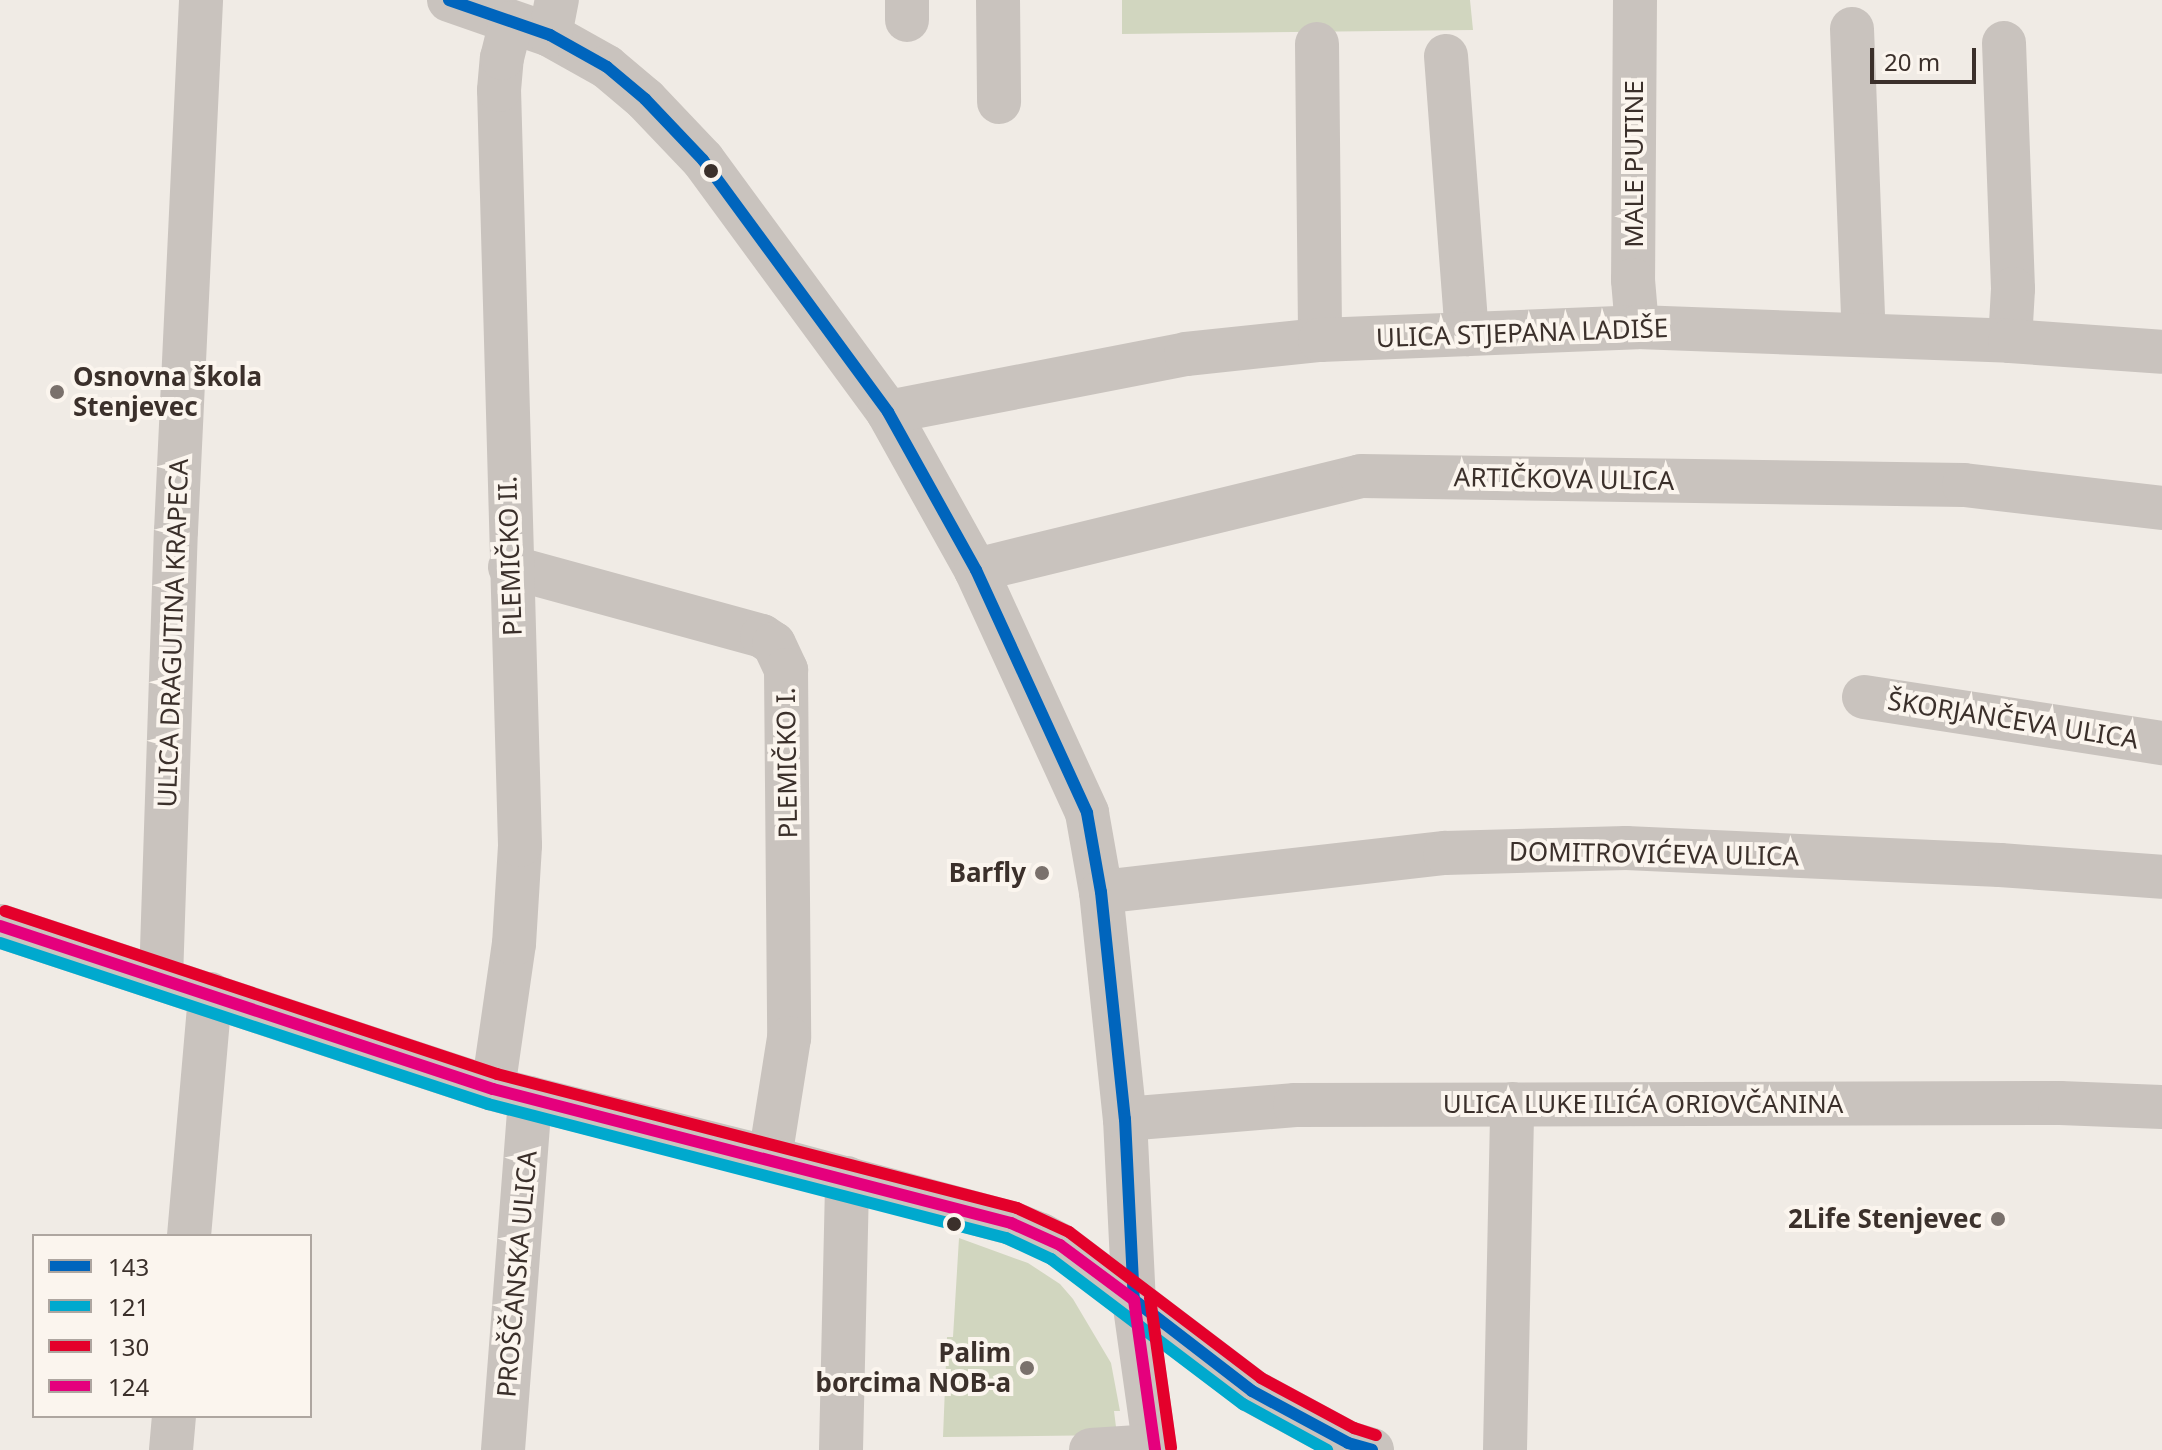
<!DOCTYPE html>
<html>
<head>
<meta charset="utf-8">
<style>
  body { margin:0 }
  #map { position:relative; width:2162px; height:1450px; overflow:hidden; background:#f0ebe5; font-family:"Noto Sans",sans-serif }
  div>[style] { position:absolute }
  .green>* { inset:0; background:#d1d6bf }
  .minor>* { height:44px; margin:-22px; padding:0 22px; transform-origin:22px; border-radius:22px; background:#c9c3be }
  .bus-1>* { height:12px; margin:-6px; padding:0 6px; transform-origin:6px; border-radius:6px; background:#0065bd }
  .bus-2>* { height:12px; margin:-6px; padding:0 6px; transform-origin:6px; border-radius:6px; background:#00a9ce }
  .bus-3>* { height:12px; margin:-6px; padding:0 6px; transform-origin:6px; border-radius:6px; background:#e4002b }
  .bus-4>* { height:12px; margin:-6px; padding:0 6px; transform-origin:6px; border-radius:6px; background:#e5007d }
  .dots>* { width:22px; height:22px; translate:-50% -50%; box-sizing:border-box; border:4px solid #fbf5ee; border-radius:50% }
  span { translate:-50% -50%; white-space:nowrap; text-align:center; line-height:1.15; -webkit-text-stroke:8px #fbf5ee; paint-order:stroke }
  .street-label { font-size:26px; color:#3b302b }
  .poi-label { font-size:26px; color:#3b302b; font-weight:700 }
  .left { translate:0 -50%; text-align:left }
  .right { translate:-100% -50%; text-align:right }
  .legend { position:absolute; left:32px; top:1234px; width:280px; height:184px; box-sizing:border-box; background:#fbf5ee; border:2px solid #aea6a0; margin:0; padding:10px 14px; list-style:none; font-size:24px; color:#3b302b }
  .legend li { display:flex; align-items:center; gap:16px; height:40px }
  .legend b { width:40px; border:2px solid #aea6a0 }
  .scale { position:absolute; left:1870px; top:48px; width:106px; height:36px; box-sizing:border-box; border:4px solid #3b302b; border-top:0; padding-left:10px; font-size:24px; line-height:28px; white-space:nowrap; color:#3b302b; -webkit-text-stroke:6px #fbf5ee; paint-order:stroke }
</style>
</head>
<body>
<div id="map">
  <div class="green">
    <div style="clip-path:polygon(1122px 0,1470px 0,1473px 30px,1122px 34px)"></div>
    <div style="clip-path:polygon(959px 1238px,1028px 1263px,1060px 1284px,1073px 1299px,1111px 1363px,1120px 1411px,1114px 1411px,1117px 1435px,943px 1437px,947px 1337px,953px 1337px)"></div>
  </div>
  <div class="minor">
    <div style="left:449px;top:0;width:107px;rotate:19.1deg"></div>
    <div style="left:550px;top:35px;width:65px;rotate:29.3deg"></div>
    <div style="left:607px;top:67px;width:50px;rotate:40.1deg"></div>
    <div style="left:645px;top:99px;width:84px;rotate:46.4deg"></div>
    <div style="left:703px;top:160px;width:313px;rotate:53.7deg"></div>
    <div style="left:888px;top:412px;width:181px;rotate:60.9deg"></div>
    <div style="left:976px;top:570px;width:267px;rotate:65.4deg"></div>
    <div style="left:1087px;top:813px;width:80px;rotate:80deg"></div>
    <div style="left:1101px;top:892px;width:228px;rotate:84deg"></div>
    <div style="left:1125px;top:1119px;width:181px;rotate:87.2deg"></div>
    <div style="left:1134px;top:1300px;width:151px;rotate:82deg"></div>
    <div style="left:907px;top:0;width:20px;rotate:90deg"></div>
    <div style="left:998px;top:0;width:102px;rotate:89.4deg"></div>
    <div style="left:1635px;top:0;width:280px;rotate:90.4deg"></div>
    <div style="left:1633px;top:280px;width:47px;rotate:85.1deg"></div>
    <div style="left:1852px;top:29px;width:306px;rotate:87.8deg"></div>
    <div style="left:550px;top:35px;width:36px;rotate:-79deg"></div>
    <div style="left:2004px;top:43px;width:246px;rotate:87.9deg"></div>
    <div style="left:2013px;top:289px;width:52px;rotate:93.3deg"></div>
    <div style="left:1317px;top:44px;width:296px;rotate:89.4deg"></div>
    <div style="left:1446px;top:56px;width:279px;rotate:85.7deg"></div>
    <div style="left:888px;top:412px;width:304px;rotate:-11deg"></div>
    <div style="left:1186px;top:354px;width:135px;rotate:-6deg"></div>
    <div style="left:1320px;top:340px;width:317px;rotate:-2.3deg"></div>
    <div style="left:1637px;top:327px;width:373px;rotate:2.1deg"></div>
    <div style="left:2010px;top:341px;width:152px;rotate:4.1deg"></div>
    <div style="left:510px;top:567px;width:261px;rotate:15.3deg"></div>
    <div style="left:762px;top:636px;width:14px;rotate:34deg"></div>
    <div style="left:774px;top:644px;width:29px;rotate:65deg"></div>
    <div style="left:786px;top:670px;width:368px;rotate:89.5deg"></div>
    <div style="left:789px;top:1038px;width:121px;rotate:99deg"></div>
    <div style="left:976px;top:570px;width:396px;rotate:-13.7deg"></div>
    <div style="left:1361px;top:476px;width:603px;rotate:0.86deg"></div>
    <div style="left:1964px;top:485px;width:199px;rotate:6.6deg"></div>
    <div style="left:1864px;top:697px;width:302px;rotate:8.8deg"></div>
    <div style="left:1101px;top:892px;width:346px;rotate:-6.5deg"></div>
    <div style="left:1445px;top:853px;width:181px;rotate:-1.6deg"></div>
    <div style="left:1626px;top:848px;width:374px;rotate:2.6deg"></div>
    <div style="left:2000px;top:865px;width:162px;rotate:4.2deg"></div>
    <div style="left:0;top:926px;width:519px;rotate:18.3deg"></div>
    <div style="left:493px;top:1089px;width:285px;rotate:14deg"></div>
    <div style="left:770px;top:1158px;width:250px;rotate:15.1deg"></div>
    <div style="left:1011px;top:1223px;width:32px;rotate:22deg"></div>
    <div style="left:1041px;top:1235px;width:21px;rotate:28deg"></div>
    <div style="left:1060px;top:1245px;width:241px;rotate:37.2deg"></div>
    <div style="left:1252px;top:1391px;width:109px;rotate:28.4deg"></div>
    <div style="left:1348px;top:1443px;width:25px;rotate:16deg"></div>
    <div style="left:161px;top:979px;width:448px;rotate:-88.1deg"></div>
    <div style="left:176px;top:531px;width:532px;rotate:-87.3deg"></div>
    <div style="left:493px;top:1089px;width:147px;rotate:-81.8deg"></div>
    <div style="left:514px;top:944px;width:99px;rotate:-86.5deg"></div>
    <div style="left:520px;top:845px;width:755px;rotate:-91.59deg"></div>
    <div style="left:499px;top:90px;width:32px;rotate:-85deg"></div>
    <div style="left:502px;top:58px;width:36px;rotate:-76deg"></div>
    <div style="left:1125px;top:1119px;width:171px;rotate:-4.7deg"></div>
    <div style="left:1295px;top:1105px;width:765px;rotate:-0.15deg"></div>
    <div style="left:2060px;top:1103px;width:102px;rotate:2.2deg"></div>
    <div style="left:189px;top:1236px;width:243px;rotate:-85deg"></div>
    <div style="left:171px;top:1450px;width:34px;rotate:-85deg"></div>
    <div style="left:503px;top:1450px;width:353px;rotate:-85.6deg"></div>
    <div style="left:841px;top:1450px;width:272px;rotate:-88.7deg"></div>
    <div style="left:1091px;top:1450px;width:63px;rotate:-3.6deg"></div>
    <div style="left:1505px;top:1450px;width:346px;rotate:-88.8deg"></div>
  </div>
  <div class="bus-1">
    <div style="left:449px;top:0;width:107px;rotate:19.1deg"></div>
    <div style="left:550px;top:35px;width:65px;rotate:29.3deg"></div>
    <div style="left:607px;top:67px;width:50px;rotate:40.1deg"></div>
    <div style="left:645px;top:99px;width:84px;rotate:46.4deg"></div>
    <div style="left:703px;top:160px;width:313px;rotate:53.7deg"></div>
    <div style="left:888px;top:412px;width:181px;rotate:60.9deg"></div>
    <div style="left:976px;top:570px;width:267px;rotate:65.4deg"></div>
    <div style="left:1087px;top:813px;width:80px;rotate:80deg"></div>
    <div style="left:1101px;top:892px;width:228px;rotate:84deg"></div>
    <div style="left:1125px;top:1119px;width:181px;rotate:87.2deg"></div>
    <div style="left:1134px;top:1300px;width:149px;rotate:37.6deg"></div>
    <div style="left:1252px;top:1391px;width:109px;rotate:28.4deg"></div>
    <div style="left:1348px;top:1443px;width:25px;rotate:16deg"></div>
  </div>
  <div class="bus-2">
    <div style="left:0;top:943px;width:514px;rotate:18.26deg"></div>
    <div style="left:488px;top:1104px;width:535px;rotate:14.5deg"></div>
    <div style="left:1006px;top:1238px;width:50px;rotate:25deg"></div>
    <div style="left:1051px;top:1259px;width:241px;rotate:37.1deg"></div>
    <div style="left:1243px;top:1404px;width:96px;rotate:28.7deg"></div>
  </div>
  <div class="bus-3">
    <div style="left:5px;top:911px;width:518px;rotate:18.33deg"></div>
    <div style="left:497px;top:1074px;width:537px;rotate:14.45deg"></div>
    <div style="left:1017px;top:1208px;width:57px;rotate:24.8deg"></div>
    <div style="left:1069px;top:1232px;width:241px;rotate:37.2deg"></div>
    <div style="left:1261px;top:1378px;width:106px;rotate:28.3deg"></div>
    <div style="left:1354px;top:1428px;width:23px;rotate:18deg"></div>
    <div style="left:1150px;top:1298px;width:151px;rotate:82deg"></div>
  </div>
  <div class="bus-4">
    <div style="left:0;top:926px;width:519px;rotate:18.3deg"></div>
    <div style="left:493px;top:1089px;width:535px;rotate:14.5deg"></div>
    <div style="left:1011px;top:1223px;width:54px;rotate:24.2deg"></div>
    <div style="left:1060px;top:1245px;width:92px;rotate:36.6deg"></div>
    <div style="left:1134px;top:1300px;width:151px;rotate:82deg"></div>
  </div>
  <div class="dots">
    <div style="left:711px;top:171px;background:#3b302b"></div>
    <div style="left:57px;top:392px;background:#7a716c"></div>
    <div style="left:1042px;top:873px;background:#7a716c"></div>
    <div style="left:1998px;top:1219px;background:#7a716c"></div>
    <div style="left:954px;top:1224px;background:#3b302b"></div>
    <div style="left:1027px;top:1368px;background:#7a716c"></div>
  </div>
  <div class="street-label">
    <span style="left:1634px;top:164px;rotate:-90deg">MALE PUTINE</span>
    <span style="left:1522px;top:333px;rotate:-2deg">ULICA STJEPANA LADIŠE</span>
    <span style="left:1564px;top:479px;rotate:1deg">ARTIČKOVA ULICA</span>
    <span style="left:510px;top:556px;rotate:-92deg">PLEMIČKO II.</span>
    <span style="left:173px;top:633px;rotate:-88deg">ULICA DRAGUTINA KRAPECA</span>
    <span style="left:2013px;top:720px;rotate:9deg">ŠKORJANČEVA ULICA</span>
    <span style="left:787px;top:763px;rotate:-91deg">PLEMIČKO I.</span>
    <span style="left:1654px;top:854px;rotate:1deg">DOMITROVIĆEVA ULICA</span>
    <span style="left:1643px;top:1104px">ULICA LUKE ILIĆA ORIOVČANINA</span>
    <span style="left:517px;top:1274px;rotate:-85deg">PROŠČANSKA ULICA</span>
  </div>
  <div class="poi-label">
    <span class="left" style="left:73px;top:392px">Osnovna škola<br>Stenjevec</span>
    <span class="right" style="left:1026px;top:873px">Barfly</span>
    <span class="right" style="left:1982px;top:1219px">2Life Stenjevec</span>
    <span class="right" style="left:1011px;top:1368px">Palim<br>borcima NOB-a</span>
  </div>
  <ul class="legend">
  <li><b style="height:10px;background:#0065bd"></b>143</li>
  <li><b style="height:10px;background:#00a9ce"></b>121</li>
  <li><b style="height:10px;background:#e4002b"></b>130</li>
  <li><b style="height:10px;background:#e5007d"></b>124</li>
  </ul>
  <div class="scale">20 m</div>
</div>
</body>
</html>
